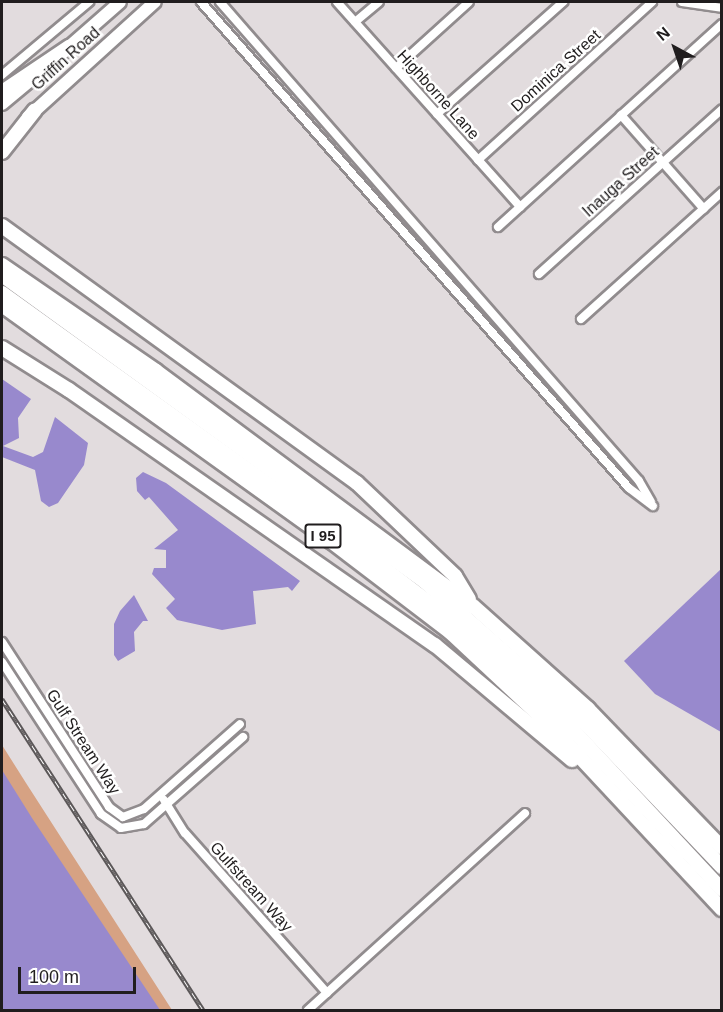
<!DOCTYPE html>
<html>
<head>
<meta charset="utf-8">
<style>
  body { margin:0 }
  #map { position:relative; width:723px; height:1012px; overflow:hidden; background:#e2dcde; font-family:Arial,sans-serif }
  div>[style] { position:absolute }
  .green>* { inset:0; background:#d6a283 }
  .water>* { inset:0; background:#9889cd }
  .roads { filter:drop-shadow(2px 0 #918c8e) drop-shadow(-2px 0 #918c8e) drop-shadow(0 2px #918c8e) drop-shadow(0 -2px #918c8e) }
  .minor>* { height:8px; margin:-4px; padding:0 4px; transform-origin:4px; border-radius:4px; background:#fff }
  .primary>* { height:12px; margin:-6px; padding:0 6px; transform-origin:6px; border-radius:6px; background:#fff }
  .motorway>* { height:14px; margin:-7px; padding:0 7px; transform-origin:7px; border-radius:7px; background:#fff }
  .rail>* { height:4.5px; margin-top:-2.25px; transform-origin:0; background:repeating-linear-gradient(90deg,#fff 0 7px,#5b5758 0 14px); box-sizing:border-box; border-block:2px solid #5b5758 }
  span { translate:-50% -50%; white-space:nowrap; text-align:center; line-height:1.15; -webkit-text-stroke:5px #fff; paint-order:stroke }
  .shield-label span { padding:2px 4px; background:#fff; border:2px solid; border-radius:4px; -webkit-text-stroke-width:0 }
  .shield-label { font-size:15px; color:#201d1e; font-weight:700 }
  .street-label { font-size:16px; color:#201d1e }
  .frame { position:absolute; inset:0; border:3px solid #201d1e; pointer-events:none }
  .north { position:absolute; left:645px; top:18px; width:60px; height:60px; -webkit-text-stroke:4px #fff; paint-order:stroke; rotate:320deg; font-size:16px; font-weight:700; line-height:24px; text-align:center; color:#201d1e }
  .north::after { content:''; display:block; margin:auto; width:21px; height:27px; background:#201d1e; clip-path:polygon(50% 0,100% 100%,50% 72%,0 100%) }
  .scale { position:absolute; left:18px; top:967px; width:118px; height:27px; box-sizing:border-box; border:3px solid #201d1e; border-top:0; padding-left:8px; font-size:18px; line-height:21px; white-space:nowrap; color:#201d1e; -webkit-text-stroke:4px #fff; paint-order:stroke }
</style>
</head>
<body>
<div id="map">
  <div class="green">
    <div style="clip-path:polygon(2px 745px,26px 783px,172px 1010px,2px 1010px)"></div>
  </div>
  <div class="water">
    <div style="clip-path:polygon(2px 379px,31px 399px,18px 418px,19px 438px,3px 446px,33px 457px,43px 452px,55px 417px,88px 443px,84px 465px,58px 503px,49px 507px,41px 501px,35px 470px,2px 457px)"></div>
    <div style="clip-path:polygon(143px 472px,166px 483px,300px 581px,292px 591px,288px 587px,253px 591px,256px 624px,222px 630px,177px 620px,166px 608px,175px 599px,152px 574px,154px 568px,166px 568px,166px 550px,154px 549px,178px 530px,149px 497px,145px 500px,137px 491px,136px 478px)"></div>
    <div style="clip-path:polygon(721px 569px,721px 732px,655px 694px,624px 661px)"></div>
    <div style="clip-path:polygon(134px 595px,148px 621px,143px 621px,134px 632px,135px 651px,118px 661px,114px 655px,114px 624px,120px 611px)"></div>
    <div style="clip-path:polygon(2px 770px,32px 818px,160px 1010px,2px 1010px)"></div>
  </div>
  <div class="roads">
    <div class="minor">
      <div style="left:201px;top:2px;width:648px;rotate:48.63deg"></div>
      <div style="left:629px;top:488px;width:30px;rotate:37deg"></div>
      <div style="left:220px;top:2px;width:636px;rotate:48.82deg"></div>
      <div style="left:639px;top:481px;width:24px;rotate:60deg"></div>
      <div style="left:337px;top:2px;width:275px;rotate:48.2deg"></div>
      <div style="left:682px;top:2px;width:40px;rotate:8.5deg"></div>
      <div style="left:355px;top:22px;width:31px;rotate:-40deg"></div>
      <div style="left:396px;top:68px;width:98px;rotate:-42.1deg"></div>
      <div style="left:2px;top:75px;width:114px;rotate:-40deg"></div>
      <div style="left:437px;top:114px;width:169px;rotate:-41.6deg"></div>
      <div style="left:621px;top:115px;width:125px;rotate:48.6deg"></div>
      <div style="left:478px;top:160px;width:235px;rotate:-42.2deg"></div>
      <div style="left:498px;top:227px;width:302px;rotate:-42.2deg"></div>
      <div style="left:539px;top:274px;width:246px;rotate:-42deg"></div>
      <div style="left:581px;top:319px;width:190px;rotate:-42deg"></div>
      <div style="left:2px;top:642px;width:197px;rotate:57deg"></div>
      <div style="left:109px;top:807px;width:17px;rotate:36deg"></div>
      <div style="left:123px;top:817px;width:22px;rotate:-21deg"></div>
      <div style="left:144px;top:809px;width:128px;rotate:-41.5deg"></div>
      <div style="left:2px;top:662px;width:181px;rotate:56.9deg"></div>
      <div style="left:101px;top:814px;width:24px;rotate:35deg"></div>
      <div style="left:121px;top:828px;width:23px;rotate:-10deg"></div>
      <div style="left:144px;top:824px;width:132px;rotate:-41.3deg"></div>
      <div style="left:164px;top:800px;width:39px;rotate:58deg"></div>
      <div style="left:185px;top:833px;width:214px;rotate:48.4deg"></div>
      <div style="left:308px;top:1010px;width:293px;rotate:-42.2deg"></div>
    </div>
    <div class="primary">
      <div style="left:62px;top:53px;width:77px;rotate:-41.3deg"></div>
      <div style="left:2px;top:104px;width:40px;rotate:-40deg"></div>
      <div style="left:28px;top:117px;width:171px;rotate:-42.2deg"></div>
    </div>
    <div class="motorway">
      <div style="left:2px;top:92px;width:81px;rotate:-33.9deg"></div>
      <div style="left:2px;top:152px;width:53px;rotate:-51.8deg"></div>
      <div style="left:2px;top:226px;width:438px;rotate:35.9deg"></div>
      <div style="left:357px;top:483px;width:135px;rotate:43.5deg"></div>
      <div style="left:455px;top:576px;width:27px;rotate:59deg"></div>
      <div style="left:2px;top:265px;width:187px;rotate:34.5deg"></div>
      <div style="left:156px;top:371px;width:395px;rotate:36.6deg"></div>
      <div style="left:473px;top:606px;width:154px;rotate:41.8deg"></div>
      <div style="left:588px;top:709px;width:193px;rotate:46deg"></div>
      <div style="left:2px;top:275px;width:521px;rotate:35.95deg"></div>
      <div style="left:424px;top:581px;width:212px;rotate:41.4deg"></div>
      <div style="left:583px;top:721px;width:202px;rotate:46.4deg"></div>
      <div style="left:2px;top:293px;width:456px;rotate:35.7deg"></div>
      <div style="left:372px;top:559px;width:107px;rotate:37.4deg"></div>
      <div style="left:457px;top:624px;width:157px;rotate:42.4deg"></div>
      <div style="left:573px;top:730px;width:219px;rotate:47deg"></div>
      <div style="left:2px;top:305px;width:406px;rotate:35.7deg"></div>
      <div style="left:332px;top:542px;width:148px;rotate:37.3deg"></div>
      <div style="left:450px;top:632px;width:139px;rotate:43deg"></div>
      <div style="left:552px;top:727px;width:249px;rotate:47deg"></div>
      <div style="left:2px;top:348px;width:79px;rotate:32.1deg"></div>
      <div style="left:69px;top:390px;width:446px;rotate:34.9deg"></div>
      <div style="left:435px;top:645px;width:179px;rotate:40deg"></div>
    </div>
  </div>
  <div class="rail">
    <div style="left:2px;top:699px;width:370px;rotate:57.1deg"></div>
  </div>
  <div class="shield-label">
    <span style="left:323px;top:536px">I 95</span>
  </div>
  <div class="street-label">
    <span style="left:66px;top:59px;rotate:-42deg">Griffin Road</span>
    <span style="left:556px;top:71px;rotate:-42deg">Dominica Street</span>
    <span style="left:438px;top:95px;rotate:48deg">Highborne Lane</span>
    <span style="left:621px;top:182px;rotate:-42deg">Inauga Street</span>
    <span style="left:83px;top:742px;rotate:57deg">Gulf Stream Way</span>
    <span style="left:251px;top:887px;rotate:48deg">Gulfstream Way</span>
  </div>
  <div class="frame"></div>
  <div class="north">N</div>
  <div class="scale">100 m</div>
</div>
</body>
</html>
